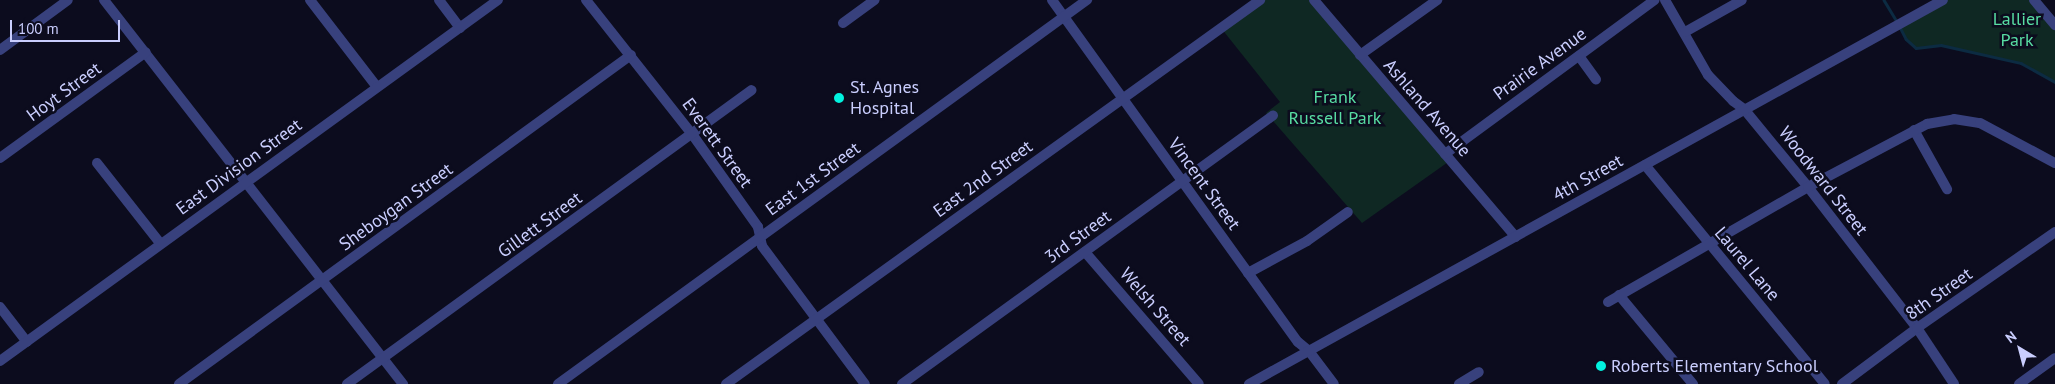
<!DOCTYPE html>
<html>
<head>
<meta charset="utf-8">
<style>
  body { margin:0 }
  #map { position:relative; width:2055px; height:384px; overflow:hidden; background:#0c0c1e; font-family:"PT Sans",sans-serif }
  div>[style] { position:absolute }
  .green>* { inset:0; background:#0f2823 }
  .stream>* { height:2.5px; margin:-1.25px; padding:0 1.25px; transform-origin:1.25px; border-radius:1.25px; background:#0c2b42 }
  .minor>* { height:10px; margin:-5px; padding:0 5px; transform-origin:5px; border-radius:5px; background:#38417d }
  .dots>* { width:14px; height:14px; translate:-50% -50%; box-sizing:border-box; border:2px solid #0c0c1e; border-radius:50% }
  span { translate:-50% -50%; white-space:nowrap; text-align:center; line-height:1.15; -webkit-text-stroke:5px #0c0c1e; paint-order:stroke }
  .park-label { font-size:18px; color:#58dda3 }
  .street-label { font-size:18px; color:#cacefe }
  .poi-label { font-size:18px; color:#cacefe }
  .left { translate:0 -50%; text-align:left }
  .north { position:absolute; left:1995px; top:324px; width:50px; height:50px; -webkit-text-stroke:4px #0c0c1e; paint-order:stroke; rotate:323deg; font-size:14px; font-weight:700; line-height:20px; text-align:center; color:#cacefe }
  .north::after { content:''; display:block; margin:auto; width:18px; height:22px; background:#cacefe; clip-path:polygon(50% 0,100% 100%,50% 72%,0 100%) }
  .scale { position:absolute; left:10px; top:20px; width:110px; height:22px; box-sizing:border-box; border:2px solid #cacefe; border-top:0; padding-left:6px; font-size:15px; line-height:18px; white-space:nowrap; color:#cacefe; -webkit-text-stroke:4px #0c0c1e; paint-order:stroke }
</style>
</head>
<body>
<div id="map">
  <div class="green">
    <div style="clip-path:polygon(1260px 0,1314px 0,1451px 160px,1362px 223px,1266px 113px,1280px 102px,1221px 28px)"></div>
    <div style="clip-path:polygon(1943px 0,2034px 0,2055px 24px,2055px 82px,2021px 63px,1941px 45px,1916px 48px,1906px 39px,1899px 25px)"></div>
  </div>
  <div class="stream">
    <div style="left:1884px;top:0;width:26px;rotate:59deg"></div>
    <div style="left:1900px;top:27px;width:13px;rotate:63deg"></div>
    <div style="left:1906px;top:39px;width:13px;rotate:42deg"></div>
    <div style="left:1916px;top:48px;width:25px;rotate:-7deg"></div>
    <div style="left:1941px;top:45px;width:82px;rotate:12.7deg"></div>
    <div style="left:2021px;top:63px;width:39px;rotate:29deg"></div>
  </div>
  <div class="minor">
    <div style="left:104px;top:0;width:487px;rotate:52.1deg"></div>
    <div style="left:310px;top:0;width:110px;rotate:52.4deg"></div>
    <div style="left:439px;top:0;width:35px;rotate:53deg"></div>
    <div style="left:586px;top:0;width:171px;rotate:51.7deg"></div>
    <div style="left:692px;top:134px;width:114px;rotate:54.6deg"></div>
    <div style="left:758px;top:227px;width:19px;rotate:78deg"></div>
    <div style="left:762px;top:246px;width:172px;rotate:53.3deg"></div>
    <div style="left:1052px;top:0;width:421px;rotate:54.3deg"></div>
    <div style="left:1298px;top:342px;width:14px;rotate:39deg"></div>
    <div style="left:1309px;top:351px;width:41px;rotate:52.9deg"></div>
    <div style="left:1314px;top:0;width:311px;rotate:49.6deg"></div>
    <div style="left:1665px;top:0;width:86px;rotate:60.2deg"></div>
    <div style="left:1708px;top:75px;width:36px;rotate:46deg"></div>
    <div style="left:1733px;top:101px;width:14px;rotate:36deg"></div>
    <div style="left:1744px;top:109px;width:101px;rotate:50.6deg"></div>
    <div style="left:1808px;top:187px;width:178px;rotate:52.3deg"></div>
    <div style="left:1917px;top:328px;width:67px;rotate:56.5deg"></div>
    <div style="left:2034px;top:0;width:33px;rotate:50deg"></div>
    <div style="left:843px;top:23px;width:39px;rotate:-36deg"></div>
    <div style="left:1685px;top:32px;width:65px;rotate:-29.3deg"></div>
    <div style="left:0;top:50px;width:84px;rotate:-36.3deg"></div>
    <div style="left:1360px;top:55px;width:95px;rotate:-35.5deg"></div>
    <div style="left:1579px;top:56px;width:29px;rotate:54deg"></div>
    <div style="left:1914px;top:130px;width:68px;rotate:60.8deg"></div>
    <div style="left:1445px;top:154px;width:260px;rotate:-36.3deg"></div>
    <div style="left:0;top:158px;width:180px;rotate:-36deg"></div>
    <div style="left:97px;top:163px;width:102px;rotate:51.8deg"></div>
    <div style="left:1645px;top:165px;width:283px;rotate:50.6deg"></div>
    <div style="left:1085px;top:252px;width:174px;rotate:49.2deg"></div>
    <div style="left:1248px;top:273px;width:67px;rotate:-28.5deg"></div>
    <div style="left:1307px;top:241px;width:50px;rotate:-35.3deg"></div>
    <div style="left:1619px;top:295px;width:116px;rotate:50.3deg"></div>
    <div style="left:1608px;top:302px;width:231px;rotate:-29.9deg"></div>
    <div style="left:1808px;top:187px;width:135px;rotate:-27.9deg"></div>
    <div style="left:1927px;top:124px;width:27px;rotate:-10deg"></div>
    <div style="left:1954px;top:119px;width:26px;rotate:9deg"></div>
    <div style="left:1980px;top:123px;width:85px;rotate:28.1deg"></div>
    <div style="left:0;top:307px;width:44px;rotate:52.4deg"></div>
    <div style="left:0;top:361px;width:615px;rotate:-35.94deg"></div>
    <div style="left:179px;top:384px;width:559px;rotate:-36.05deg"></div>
    <div style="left:347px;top:384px;width:500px;rotate:-36deg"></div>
    <div style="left:558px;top:384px;width:654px;rotate:-35.98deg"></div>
    <div style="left:726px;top:384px;width:658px;rotate:-35.72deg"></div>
    <div style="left:902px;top:384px;width:458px;rotate:-35.9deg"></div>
    <div style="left:1249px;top:384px;width:793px;rotate:-28.96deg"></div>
    <div style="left:1459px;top:384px;width:23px;rotate:-31deg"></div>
    <div style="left:1842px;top:384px;width:94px;rotate:-36.7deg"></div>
    <div style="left:1917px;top:328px;width:168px;rotate:-34.8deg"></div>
    <div style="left:2019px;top:384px;width:44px;rotate:-35.8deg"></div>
  </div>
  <div class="dots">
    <div style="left:839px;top:98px;background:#02f2df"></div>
    <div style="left:1601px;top:366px;background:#02f2df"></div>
  </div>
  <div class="park-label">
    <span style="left:2017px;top:30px">Lallier<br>Park</span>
    <span style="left:1335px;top:108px">Frank<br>Russell Park</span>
  </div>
  <div class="street-label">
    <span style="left:1540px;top:64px;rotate:-36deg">Prairie Avenue</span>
    <span style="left:64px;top:92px;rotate:-36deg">Hoyt Street</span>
    <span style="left:1427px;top:108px;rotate:49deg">Ashland Avenue</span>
    <span style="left:717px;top:143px;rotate:54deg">Everett Street</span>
    <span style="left:239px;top:167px;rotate:-36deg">East Division Street</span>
    <span style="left:1588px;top:178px;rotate:-29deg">4th Street</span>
    <span style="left:813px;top:179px;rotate:-36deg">East 1st Street</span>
    <span style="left:983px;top:179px;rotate:-36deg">East 2nd Street</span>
    <span style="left:1823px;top:181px;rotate:52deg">Woodward Street</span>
    <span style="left:1204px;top:184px;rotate:54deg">Vincent Street</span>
    <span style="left:396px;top:207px;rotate:-36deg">Sheboygan Street</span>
    <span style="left:540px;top:225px;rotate:-36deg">Gillett Street</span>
    <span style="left:1078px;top:237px;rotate:-36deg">3rd Street</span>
    <span style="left:1747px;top:264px;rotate:50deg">Laurel Lane</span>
    <span style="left:1939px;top:294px;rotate:-35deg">8th Street</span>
    <span style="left:1155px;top:307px;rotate:49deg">Welsh Street</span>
  </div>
  <div class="poi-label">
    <span class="left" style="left:850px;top:98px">St. Agnes<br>Hospital</span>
    <span class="left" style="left:1611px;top:366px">Roberts Elementary School</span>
  </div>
  <div class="north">N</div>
  <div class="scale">100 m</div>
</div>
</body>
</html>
